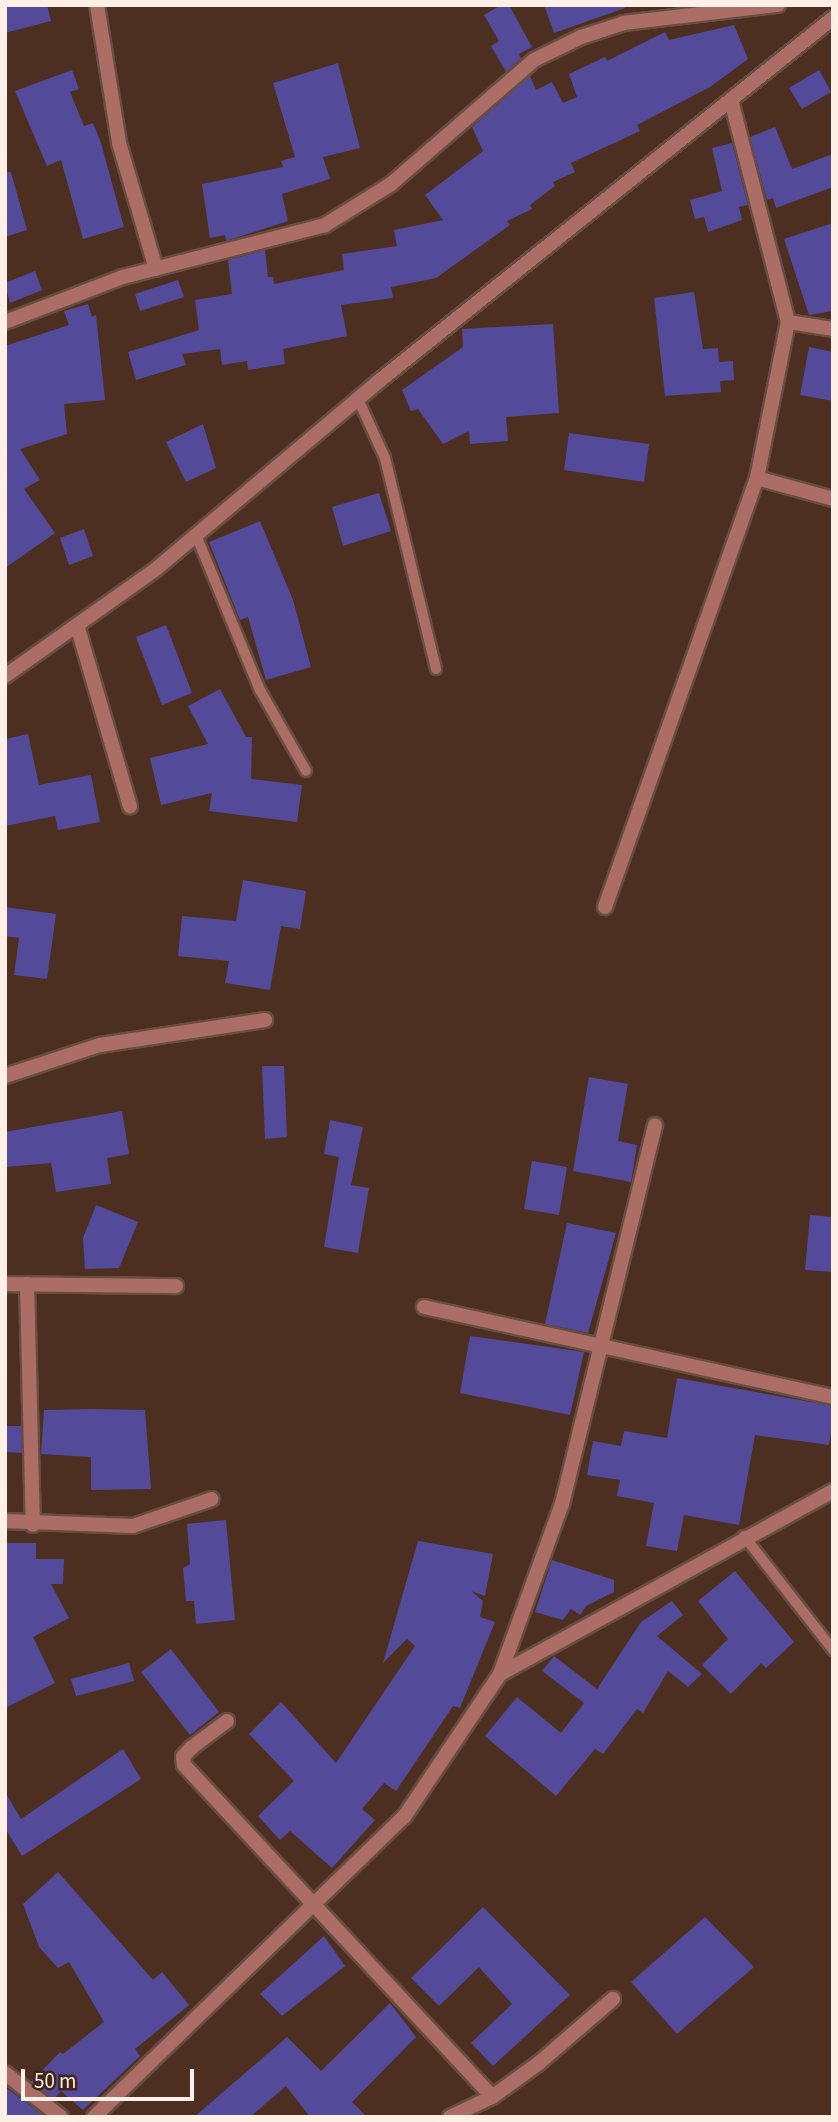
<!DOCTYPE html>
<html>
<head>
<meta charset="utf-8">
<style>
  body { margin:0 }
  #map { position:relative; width:838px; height:2122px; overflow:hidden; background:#4c2f21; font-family:"Source Sans 3",sans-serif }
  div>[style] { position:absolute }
  .building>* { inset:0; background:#534a9a }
  .roads { filter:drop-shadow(2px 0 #684e41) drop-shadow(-2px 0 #684e41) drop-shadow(0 2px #684e41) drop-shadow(0 -2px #684e41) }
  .service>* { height:10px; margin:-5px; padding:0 5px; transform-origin:5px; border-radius:5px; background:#ad6d67 }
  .minor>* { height:14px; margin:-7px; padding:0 7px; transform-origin:7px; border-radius:7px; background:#ad6d67 }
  span { translate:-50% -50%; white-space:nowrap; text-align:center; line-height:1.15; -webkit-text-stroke:5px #412517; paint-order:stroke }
  .frame { position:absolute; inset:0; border:7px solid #feefe7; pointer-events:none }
  .scale { position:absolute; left:21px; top:2069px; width:173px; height:32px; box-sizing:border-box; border:4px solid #feefe7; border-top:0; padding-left:9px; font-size:21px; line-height:24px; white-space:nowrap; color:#feefe7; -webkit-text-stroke:5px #412517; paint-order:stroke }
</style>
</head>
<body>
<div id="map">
  <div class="building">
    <div style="clip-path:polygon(5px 5px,47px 5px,51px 21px,5px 33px)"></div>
    <div style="clip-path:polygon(501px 5px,509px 5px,532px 47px,519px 54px,521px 58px,506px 72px,491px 46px,499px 41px,484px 15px)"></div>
    <div style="clip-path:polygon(544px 5px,625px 5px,625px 8px,554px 33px)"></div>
    <div style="clip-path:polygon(734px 25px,748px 59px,710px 87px,637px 125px,640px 131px,571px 163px,575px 172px,553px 182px,555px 186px,530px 205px,532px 209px,507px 221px,510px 225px,436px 278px,391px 287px,393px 298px,341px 305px,347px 336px,283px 349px,285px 364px,248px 370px,247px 361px,222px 365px,220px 349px,182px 354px,186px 365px,136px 380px,128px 352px,199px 330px,195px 300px,232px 294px,228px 260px,265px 250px,268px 277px,273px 277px,274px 284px,344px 270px,342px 254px,397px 246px,394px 230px,443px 220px,425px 195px,483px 151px,472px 127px,530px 76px,536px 90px,552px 82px,563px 103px,577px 97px,569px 74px,605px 57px,607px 61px,665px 32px,669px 40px)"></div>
    <div style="clip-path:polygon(338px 63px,360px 148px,323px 157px,330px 179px,282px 194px,288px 221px,226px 241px,225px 235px,210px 238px,202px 184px,283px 167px,281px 161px,295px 157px,273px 83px)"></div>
    <div style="clip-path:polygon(72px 70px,79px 89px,70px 92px,84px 126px,93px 123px,101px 143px,124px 227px,83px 239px,61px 160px,47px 166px,15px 91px)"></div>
    <div style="clip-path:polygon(819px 70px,831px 92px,802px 109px,789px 88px)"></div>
    <div style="clip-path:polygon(775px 127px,792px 169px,833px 154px,833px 187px,776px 208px,773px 198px,767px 200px,750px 137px)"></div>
    <div style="clip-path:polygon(732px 143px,748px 205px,739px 207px,742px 220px,708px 232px,704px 217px,695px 219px,690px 200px,722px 191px,712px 148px)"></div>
    <div style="clip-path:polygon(5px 172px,11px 172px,27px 230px,5px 237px)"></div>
    <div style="clip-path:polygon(833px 223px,833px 311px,809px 315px,784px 239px)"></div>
    <div style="clip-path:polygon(35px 271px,42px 290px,10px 303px,5px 283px)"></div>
    <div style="clip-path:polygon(178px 280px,184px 297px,140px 311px,135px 294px)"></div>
    <div style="clip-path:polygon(694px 292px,703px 349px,718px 348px,719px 362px,733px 361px,734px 380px,720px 381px,721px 392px,665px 396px,654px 298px)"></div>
    <div style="clip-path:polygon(88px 304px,92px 317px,96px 315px,105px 400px,64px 404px,67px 434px,20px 449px,40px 480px,24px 489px,55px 533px,5px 568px,5px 346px,69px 325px,64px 311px)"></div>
    <div style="clip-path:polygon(553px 324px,559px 413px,506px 417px,508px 441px,470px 444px,469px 431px,443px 444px,418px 409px,411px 411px,402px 390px,463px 347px,462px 329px)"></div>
    <div style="clip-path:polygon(809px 347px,833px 352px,833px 401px,800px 395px)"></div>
    <div style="clip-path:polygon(203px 424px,216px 468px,186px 482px,166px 442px)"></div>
    <div style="clip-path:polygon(569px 433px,649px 444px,644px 482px,564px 470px)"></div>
    <div style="clip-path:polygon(379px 493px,391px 531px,343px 546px,332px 507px)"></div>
    <div style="clip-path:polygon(260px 521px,293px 600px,311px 667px,266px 680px,248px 617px,240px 620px,209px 542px)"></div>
    <div style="clip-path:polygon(84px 529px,93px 556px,69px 565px,60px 538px)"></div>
    <div style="clip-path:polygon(166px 625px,192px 693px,162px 705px,136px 637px)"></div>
    <div style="clip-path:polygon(220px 689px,246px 737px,252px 737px,251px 779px,302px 785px,297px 822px,209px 811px,212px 793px,161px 805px,150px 758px,208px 744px,188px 706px)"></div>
    <div style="clip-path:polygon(28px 734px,39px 785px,91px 775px,100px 822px,58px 830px,55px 816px,5px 826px,5px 739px)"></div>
    <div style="clip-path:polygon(243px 880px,306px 891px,300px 929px,281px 926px,270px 990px,225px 983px,229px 961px,178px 956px,182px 916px,236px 921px)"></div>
    <div style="clip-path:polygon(5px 907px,56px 914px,47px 979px,14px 975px,19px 938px,5px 936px)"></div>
    <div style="clip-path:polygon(262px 1066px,284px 1066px,287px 1137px,265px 1139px)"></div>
    <div style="clip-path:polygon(589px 1077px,628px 1084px,618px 1141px,637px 1145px,631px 1182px,573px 1171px)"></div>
    <div style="clip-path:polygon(122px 1111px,129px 1154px,107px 1158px,111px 1184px,56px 1192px,51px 1163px,5px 1167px,5px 1132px)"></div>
    <div style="clip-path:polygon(330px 1120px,363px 1127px,351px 1185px,369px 1188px,358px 1253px,324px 1247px,339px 1157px,324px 1154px)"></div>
    <div style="clip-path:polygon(532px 1161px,567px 1167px,559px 1215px,524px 1209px)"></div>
    <div style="clip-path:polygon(96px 1205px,138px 1222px,119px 1268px,85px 1269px,83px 1238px)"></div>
    <div style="clip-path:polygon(810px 1215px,833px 1217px,833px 1272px,805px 1270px)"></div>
    <div style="clip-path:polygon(567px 1223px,616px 1233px,588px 1333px,545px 1324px)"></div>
    <div style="clip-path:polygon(470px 1336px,584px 1352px,570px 1415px,460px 1393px)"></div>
    <div style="clip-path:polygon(677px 1378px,833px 1406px,833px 1418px,829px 1445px,755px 1435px,739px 1525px,684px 1515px,677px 1551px,646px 1546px,654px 1503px,617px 1496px,620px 1480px,587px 1475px,593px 1441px,621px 1446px,624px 1431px,667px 1438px)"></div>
    <div style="clip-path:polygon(92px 1409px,145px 1410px,151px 1489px,91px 1490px,91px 1457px,41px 1454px,44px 1410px)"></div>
    <div style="clip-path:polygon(5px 1426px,21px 1426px,22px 1453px,5px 1452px)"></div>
    <div style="clip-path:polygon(226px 1520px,235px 1620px,196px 1624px,194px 1601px,186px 1601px,183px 1568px,190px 1564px,187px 1524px)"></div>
    <div style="clip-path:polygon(418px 1541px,493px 1554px,485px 1596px,471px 1591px,483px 1601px,480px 1617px,495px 1622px,460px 1708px,453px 1706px,396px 1791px,384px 1783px,362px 1809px,375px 1820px,332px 1868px,290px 1831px,280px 1840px,258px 1816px,294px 1781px,249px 1734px,281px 1702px,336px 1763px,415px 1646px,407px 1639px,383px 1663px)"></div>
    <div style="clip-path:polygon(5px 1543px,36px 1543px,36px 1559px,64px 1559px,63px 1584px,51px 1584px,69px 1618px,33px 1637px,55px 1683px,5px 1708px)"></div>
    <div style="clip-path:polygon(552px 1560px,614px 1580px,614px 1592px,586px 1606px,580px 1615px,571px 1609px,563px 1620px,535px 1612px)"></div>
    <div style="clip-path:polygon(735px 1571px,794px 1642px,766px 1668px,761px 1663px,731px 1694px,702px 1665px,728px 1639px,698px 1601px)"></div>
    <div style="clip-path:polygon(672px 1601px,683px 1615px,657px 1636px,702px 1674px,688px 1687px,668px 1671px,643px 1713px,637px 1709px,603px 1754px,595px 1749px,556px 1796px,485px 1736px,517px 1697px,561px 1733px,584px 1703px,542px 1671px,554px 1656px,597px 1689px,641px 1622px)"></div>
    <div style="clip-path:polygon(171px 1649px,219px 1712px,190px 1735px,141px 1672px)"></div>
    <div style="clip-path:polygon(129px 1663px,134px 1681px,76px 1696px,71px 1679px)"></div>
    <div style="clip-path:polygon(123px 1749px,141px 1779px,22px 1856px,5px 1828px,5px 1792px,21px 1819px)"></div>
    <div style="clip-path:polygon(58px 1872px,153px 1980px,162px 1972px,189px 2005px,135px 2049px,140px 2056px,83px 2110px,61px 2091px,54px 2099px,31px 2082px,60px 2052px,63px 2054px,104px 2022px,69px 1962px,58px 1968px,39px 1947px,23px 1904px)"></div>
    <div style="clip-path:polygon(483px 1907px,570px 1995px,493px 2066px,471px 2043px,512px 2004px,479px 1967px,439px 2006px,411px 1978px)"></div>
    <div style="clip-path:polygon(705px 1917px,754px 1967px,677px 2034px,631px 1982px)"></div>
    <div style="clip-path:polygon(324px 1936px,345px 1966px,282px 2016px,260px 1994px)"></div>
    <div style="clip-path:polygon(390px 2003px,416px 2037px,352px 2102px,367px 2117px,310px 2117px,286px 2086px,250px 2117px,194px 2117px,287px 2037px,321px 2071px)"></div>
    <div style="clip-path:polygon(5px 2087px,43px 2115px,41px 2117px,5px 2117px)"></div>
  </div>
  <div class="roads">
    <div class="service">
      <div style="left:358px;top:399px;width:65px;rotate:65.4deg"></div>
      <div style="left:385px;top:458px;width:217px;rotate:76.4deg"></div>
      <div style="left:196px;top:535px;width:168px;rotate:67.6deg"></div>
      <div style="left:260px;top:690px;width:93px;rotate:60.4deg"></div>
      <div style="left:744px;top:1536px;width:145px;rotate:52deg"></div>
    </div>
    <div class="minor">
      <div style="left:97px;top:5px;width:140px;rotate:80.9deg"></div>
      <div style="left:119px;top:143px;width:131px;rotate:73.6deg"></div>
      <div style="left:5px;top:322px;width:126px;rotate:-20.9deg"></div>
      <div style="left:123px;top:277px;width:209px;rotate:-14.4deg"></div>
      <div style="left:325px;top:225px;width:78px;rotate:-31.8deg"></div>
      <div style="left:391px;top:184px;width:189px;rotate:-40.9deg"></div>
      <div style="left:534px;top:60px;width:52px;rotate:-26.1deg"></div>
      <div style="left:581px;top:37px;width:45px;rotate:-18deg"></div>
      <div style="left:624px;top:23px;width:155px;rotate:-6.7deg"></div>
      <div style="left:788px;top:322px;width:46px;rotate:8.8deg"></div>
      <div style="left:757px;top:478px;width:79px;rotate:15.4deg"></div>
      <div style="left:77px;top:625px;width:189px;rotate:73.7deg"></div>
      <div style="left:5px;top:676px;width:185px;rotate:-35.3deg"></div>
      <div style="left:156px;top:569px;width:292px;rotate:-40.1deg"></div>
      <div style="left:379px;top:381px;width:581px;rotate:-38.64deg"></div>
      <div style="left:605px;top:907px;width:455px;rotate:-70.5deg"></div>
      <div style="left:757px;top:478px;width:159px;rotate:-78.8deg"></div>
      <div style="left:788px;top:322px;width:229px;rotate:-104.4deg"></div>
      <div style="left:5px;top:1076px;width:100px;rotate:-18.1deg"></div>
      <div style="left:100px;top:1045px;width:167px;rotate:-8.6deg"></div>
      <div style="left:5px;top:1284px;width:171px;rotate:0.7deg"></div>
      <div style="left:27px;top:1284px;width:241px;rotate:88.6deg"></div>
      <div style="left:424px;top:1307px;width:419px;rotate:12.4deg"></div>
      <div style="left:5px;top:1521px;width:128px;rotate:2.2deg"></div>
      <div style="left:133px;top:1526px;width:83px;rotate:-18.9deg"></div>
      <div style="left:500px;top:1674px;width:380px;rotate:-28.8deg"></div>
      <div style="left:227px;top:1721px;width:45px;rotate:143.1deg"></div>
      <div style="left:191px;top:1748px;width:12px;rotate:132deg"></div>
      <div style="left:183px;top:1757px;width:8px;rotate:83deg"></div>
      <div style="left:184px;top:1765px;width:453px;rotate:47.1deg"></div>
      <div style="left:5px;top:2073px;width:71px;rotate:38.2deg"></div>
      <div style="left:94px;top:2117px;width:431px;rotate:-44.1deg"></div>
      <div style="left:404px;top:1817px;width:172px;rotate:-56.1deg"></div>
      <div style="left:500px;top:1674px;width:181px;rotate:-70deg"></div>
      <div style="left:562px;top:1504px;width:390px;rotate:-76.2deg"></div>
      <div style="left:450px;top:2117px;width:47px;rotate:-25.5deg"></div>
      <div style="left:492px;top:2097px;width:58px;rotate:-35.9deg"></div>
      <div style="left:539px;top:2063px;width:98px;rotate:-40.9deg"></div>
    </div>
  </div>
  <div class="frame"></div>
  <div class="scale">50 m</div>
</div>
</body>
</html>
